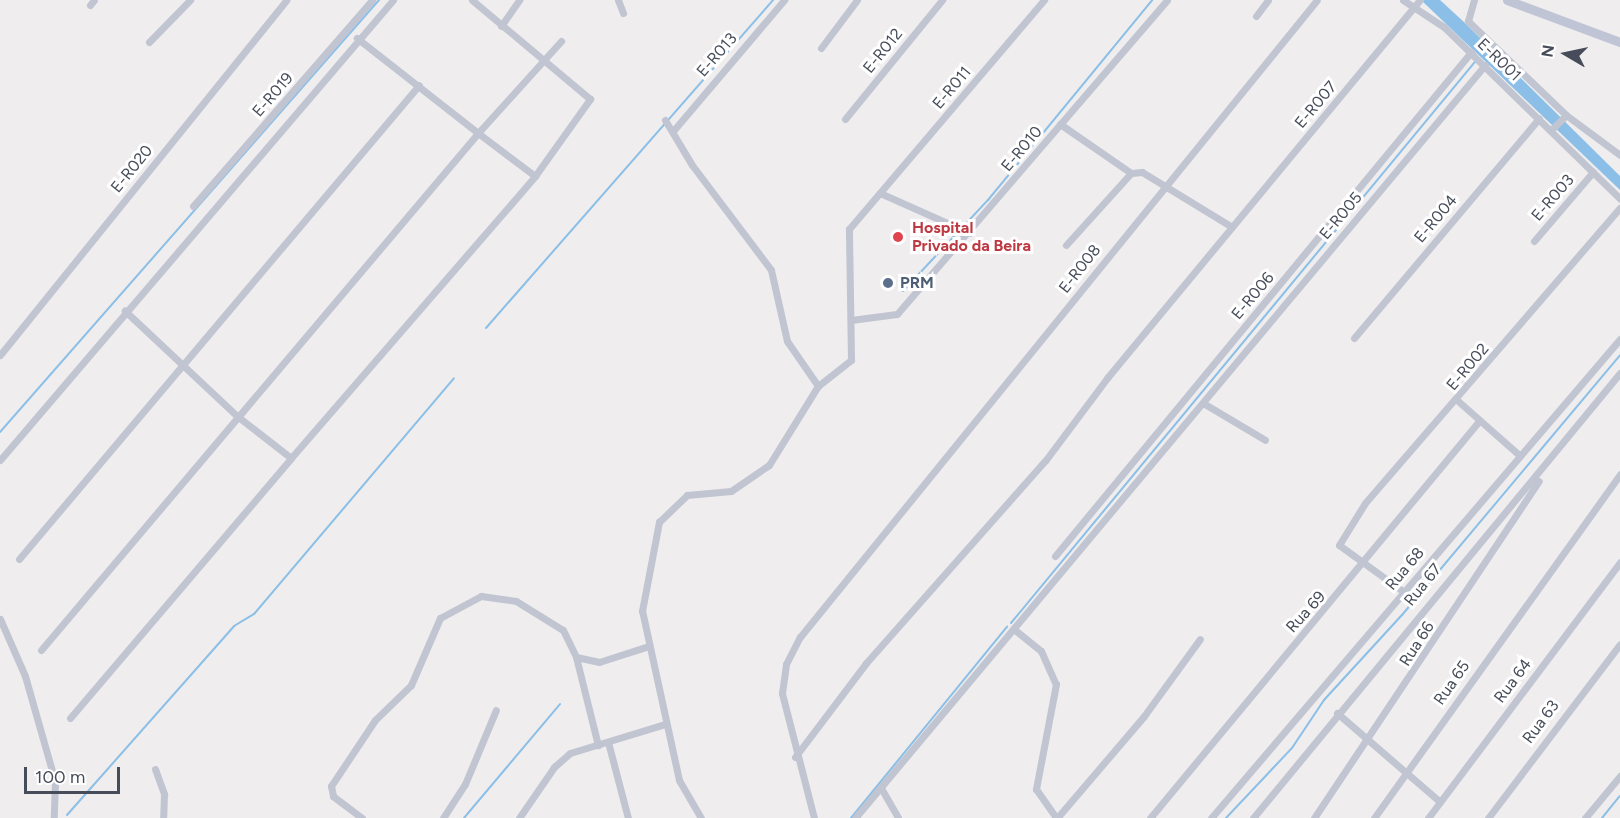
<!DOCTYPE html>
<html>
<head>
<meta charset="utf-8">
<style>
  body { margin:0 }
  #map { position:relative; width:1620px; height:818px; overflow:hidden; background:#efeded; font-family:Figtree,sans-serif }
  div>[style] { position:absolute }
  .water>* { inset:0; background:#8bbfe7 }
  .stream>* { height:2px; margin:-1px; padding:0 1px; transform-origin:1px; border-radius:1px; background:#8bbfe7 }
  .street>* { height:7px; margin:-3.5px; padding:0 3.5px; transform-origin:3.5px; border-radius:3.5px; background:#c0c5d1 }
  .secondary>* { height:9px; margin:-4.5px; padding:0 4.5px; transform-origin:4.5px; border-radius:4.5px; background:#c0c5d5 }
  .dots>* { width:16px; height:16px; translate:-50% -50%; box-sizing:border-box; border:3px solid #fff; border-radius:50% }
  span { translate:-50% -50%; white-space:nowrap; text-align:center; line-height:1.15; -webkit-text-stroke:6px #fff; paint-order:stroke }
  .street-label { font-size:16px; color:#464c59 }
  .health-label { font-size:16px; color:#be3a42; font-weight:700 }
  .left { translate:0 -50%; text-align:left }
  .service-label { font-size:16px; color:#4e5e75; font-weight:700 }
  .north { position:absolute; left:1536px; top:24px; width:60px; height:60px; -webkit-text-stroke:4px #fff; paint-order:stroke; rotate:279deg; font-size:16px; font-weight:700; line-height:24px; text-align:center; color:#464c59 }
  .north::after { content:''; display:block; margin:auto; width:21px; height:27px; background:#464c59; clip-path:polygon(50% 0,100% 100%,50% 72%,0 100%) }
  .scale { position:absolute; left:24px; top:767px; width:96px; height:27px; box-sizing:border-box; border:3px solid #464c59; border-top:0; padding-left:8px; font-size:18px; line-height:21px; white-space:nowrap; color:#464c59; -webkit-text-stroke:4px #fff; paint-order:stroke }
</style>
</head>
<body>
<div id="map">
  <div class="water">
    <div style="clip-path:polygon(1421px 0,1440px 0,1465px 23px,1620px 176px,1620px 190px)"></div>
  </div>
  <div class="stream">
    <div style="left:903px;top:291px;width:125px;rotate:-47deg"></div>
    <div style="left:988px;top:200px;width:259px;rotate:-50.6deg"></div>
    <div style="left:486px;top:328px;width:436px;rotate:-48.8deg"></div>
    <div style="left:0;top:432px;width:575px;rotate:-48.74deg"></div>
    <div style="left:1011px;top:623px;width:728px;rotate:-50.41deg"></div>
    <div style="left:67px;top:815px;width:252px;rotate:-48.5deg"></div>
    <div style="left:234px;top:626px;width:23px;rotate:-31deg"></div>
    <div style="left:254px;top:614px;width:309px;rotate:-49.7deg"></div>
    <div style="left:464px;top:818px;width:149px;rotate:-49.9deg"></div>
    <div style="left:851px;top:818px;width:247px;rotate:-50.8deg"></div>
    <div style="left:1226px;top:818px;width:96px;rotate:-46.7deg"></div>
    <div style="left:1292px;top:748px;width:58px;rotate:-56.3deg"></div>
    <div style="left:1324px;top:700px;width:115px;rotate:-47.5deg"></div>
    <div style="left:1402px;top:615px;width:339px;rotate:-50deg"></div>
    <div style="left:1602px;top:818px;width:28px;rotate:-51deg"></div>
  </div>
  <div class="street">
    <div style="left:618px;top:0;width:14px;rotate:69deg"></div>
    <div style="left:1403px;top:0;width:49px;rotate:33.4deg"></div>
    <div style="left:1444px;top:27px;width:246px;rotate:44.3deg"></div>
    <div style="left:1474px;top:0;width:22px;rotate:106deg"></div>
    <div style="left:1468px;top:21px;width:136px;rotate:43.8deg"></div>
    <div style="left:1566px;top:115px;width:67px;rotate:36.5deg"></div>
    <div style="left:90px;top:5px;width:6px;rotate:-51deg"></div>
    <div style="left:1256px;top:16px;width:20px;rotate:-53deg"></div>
    <div style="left:501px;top:26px;width:32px;rotate:-55deg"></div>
    <div style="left:149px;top:42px;width:59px;rotate:-45.7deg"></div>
    <div style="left:821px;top:48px;width:60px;rotate:-53.1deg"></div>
    <div style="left:845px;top:119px;width:154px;rotate:-50.8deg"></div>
    <div style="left:665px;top:120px;width:52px;rotate:59deg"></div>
    <div style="left:692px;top:165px;width:131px;rotate:53deg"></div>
    <div style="left:771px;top:270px;width:73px;rotate:77.3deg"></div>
    <div style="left:787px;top:341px;width:55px;rotate:55.4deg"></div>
    <div style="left:1060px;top:124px;width:86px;rotate:34.6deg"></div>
    <div style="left:1131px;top:173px;width:97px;rotate:132.1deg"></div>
    <div style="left:1551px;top:130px;width:21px;rotate:-45deg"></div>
    <div style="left:673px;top:131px;width:172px;rotate:-49.7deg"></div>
    <div style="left:1131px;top:173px;width:11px;rotate:-5deg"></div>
    <div style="left:1142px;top:172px;width:105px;rotate:31.4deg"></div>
    <div style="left:535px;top:176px;width:71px;rotate:-143deg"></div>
    <div style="left:478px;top:133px;width:124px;rotate:-47.9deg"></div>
    <div style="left:880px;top:193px;width:98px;rotate:24deg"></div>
    <div style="left:193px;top:206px;width:273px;rotate:-49deg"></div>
    <div style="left:1534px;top:241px;width:91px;rotate:-49.5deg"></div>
    <div style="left:851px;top:320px;width:46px;rotate:-7.4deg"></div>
    <div style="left:897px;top:314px;width:414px;rotate:-49.3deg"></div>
    <div style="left:1354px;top:338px;width:287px;rotate:-49.9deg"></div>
    <div style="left:0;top:355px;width:456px;rotate:-51.1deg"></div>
    <div style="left:1458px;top:401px;width:81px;rotate:41.5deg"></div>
    <div style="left:1203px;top:403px;width:72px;rotate:30.8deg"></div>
    <div style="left:291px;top:458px;width:373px;rotate:-49.1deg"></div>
    <div style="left:535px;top:176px;width:95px;rotate:-54.5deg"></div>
    <div style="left:590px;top:99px;width:154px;rotate:-140deg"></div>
    <div style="left:0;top:460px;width:605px;rotate:-49.49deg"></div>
    <div style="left:1055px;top:556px;width:654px;rotate:-50.46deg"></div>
    <div style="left:19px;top:559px;width:620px;rotate:-49.84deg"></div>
    <div style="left:1404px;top:592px;width:80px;rotate:-144.1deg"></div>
    <div style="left:1339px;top:545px;width:49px;rotate:-58.2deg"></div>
    <div style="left:1365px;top:503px;width:390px;rotate:-49.2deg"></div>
    <div style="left:0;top:619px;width:62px;rotate:66.3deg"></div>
    <div style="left:25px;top:676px;width:109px;rotate:74.1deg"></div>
    <div style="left:55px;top:781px;width:37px;rotate:92deg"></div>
    <div style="left:1015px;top:630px;width:33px;rotate:39deg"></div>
    <div style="left:1041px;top:651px;width:36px;rotate:66deg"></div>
    <div style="left:1056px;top:684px;width:107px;rotate:100.8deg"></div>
    <div style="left:1036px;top:789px;width:35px;rotate:55deg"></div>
    <div style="left:41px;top:650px;width:677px;rotate:-49.79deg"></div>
    <div style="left:478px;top:133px;width:154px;rotate:-141.9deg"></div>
    <div style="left:576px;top:657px;width:24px;rotate:12deg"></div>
    <div style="left:599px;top:662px;width:52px;rotate:-17.7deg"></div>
    <div style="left:1337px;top:713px;width:135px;rotate:40.8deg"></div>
    <div style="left:70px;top:718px;width:341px;rotate:-49.6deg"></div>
    <div style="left:291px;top:458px;width:68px;rotate:-142.1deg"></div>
    <div style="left:237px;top:416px;width:154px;rotate:-136.8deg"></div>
    <div style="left:608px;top:742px;width:79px;rotate:75.3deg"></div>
    <div style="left:795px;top:757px;width:118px;rotate:-52.9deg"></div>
    <div style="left:866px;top:663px;width:270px;rotate:-48.5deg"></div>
    <div style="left:1045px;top:461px;width:104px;rotate:-53.2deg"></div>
    <div style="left:1107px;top:378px;width:491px;rotate:-50.4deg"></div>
    <div style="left:155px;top:769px;width:27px;rotate:70deg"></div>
    <div style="left:164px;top:794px;width:24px;rotate:92deg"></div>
    <div style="left:881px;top:788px;width:34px;rotate:60deg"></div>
    <div style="left:362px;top:818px;width:36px;rotate:-143deg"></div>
    <div style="left:333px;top:796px;width:10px;rotate:-101deg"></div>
    <div style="left:331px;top:786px;width:79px;rotate:-56.3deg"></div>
    <div style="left:375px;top:720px;width:50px;rotate:-44.2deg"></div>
    <div style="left:411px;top:685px;width:73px;rotate:-66.6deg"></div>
    <div style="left:440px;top:618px;width:47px;rotate:-28.2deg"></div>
    <div style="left:481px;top:596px;width:35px;rotate:8deg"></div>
    <div style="left:516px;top:601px;width:55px;rotate:31.7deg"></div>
    <div style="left:563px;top:630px;width:30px;rotate:64deg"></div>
    <div style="left:576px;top:657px;width:91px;rotate:76deg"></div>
    <div style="left:443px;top:818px;width:40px;rotate:-57.1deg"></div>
    <div style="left:465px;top:784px;width:80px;rotate:-67.3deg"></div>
    <div style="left:519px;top:818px;width:62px;rotate:-55.5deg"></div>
    <div style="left:554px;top:767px;width:21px;rotate:-41deg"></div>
    <div style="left:570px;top:753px;width:99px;rotate:-17deg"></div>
    <div style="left:701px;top:818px;width:44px;rotate:-120.1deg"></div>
    <div style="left:679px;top:780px;width:173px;rotate:-102.3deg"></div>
    <div style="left:642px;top:611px;width:91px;rotate:-79.2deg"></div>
    <div style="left:659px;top:522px;width:39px;rotate:-44deg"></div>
    <div style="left:687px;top:495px;width:44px;rotate:-5.2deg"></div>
    <div style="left:731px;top:491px;width:46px;rotate:-34.4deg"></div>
    <div style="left:769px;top:465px;width:93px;rotate:-58.2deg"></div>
    <div style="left:818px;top:386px;width:42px;rotate:-38.2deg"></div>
    <div style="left:851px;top:360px;width:131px;rotate:-90.9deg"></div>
    <div style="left:849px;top:229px;width:301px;rotate:-49.6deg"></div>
    <div style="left:814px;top:818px;width:129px;rotate:-104.4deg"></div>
    <div style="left:782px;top:693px;width:29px;rotate:-82deg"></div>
    <div style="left:786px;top:664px;width:30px;rotate:-63deg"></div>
    <div style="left:800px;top:637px;width:820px;rotate:-50.94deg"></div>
    <div style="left:855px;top:818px;width:982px;rotate:-50.08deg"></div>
    <div style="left:1057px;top:818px;width:134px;rotate:-49.5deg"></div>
    <div style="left:1144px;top:716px;width:95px;rotate:-54deg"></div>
    <div style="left:1150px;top:818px;width:516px;rotate:-50.35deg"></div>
    <div style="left:1211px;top:818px;width:630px;rotate:-49.51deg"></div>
    <div style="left:1253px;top:818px;width:577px;rotate:-50.49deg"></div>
    <div style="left:1314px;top:818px;width:405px;rotate:-56.3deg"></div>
    <div style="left:1374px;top:818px;width:423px;rotate:-54.4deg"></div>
    <div style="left:1428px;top:818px;width:320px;rotate:-53.1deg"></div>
    <div style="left:1488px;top:818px;width:218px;rotate:-52.8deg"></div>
    <div style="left:1585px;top:818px;width:55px;rotate:-50.2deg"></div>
  </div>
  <div class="secondary">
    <div style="left:1507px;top:0;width:121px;rotate:20.4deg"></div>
  </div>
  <div class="dots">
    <div style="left:898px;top:237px;background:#e0444e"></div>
    <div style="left:888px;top:283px;background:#5c6f8a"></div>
  </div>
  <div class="street-label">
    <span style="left:883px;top:51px;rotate:-51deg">E-R012</span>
    <span style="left:717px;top:55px;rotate:-49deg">E-R013</span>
    <span style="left:1499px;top:60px;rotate:44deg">E-R001</span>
    <span style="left:952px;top:88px;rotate:-50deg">E-R011</span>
    <span style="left:273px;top:95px;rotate:-49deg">E-R019</span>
    <span style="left:1316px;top:105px;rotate:-50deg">E-R007</span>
    <span style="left:1022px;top:149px;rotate:-50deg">E-R010</span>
    <span style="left:132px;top:169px;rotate:-51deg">E-R020</span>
    <span style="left:1553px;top:198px;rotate:-49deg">E-R003</span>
    <span style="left:1341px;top:216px;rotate:-50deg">E-R005</span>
    <span style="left:1436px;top:219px;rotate:-50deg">E-R004</span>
    <span style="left:1080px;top:269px;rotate:-52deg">E-R008</span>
    <span style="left:1253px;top:296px;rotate:-50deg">E-R006</span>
    <span style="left:1468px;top:367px;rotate:-50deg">E-R002</span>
    <span style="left:1405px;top:569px;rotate:-50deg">Rua 68</span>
    <span style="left:1423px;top:585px;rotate:-51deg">Rua 67</span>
    <span style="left:1306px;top:612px;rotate:-48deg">Rua 69</span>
    <span style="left:1417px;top:644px;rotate:-57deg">Rua 66</span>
    <span style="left:1513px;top:681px;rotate:-53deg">Rua 64</span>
    <span style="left:1452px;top:683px;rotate:-55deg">Rua 65</span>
    <span style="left:1541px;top:722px;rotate:-53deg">Rua 63</span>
  </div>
  <div class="health-label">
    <span class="left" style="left:912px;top:237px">Hospital<br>Privado da Beira</span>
  </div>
  <div class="service-label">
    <span class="left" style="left:900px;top:283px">PRM</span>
  </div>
  <div class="north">N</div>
  <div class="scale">100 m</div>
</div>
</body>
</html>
